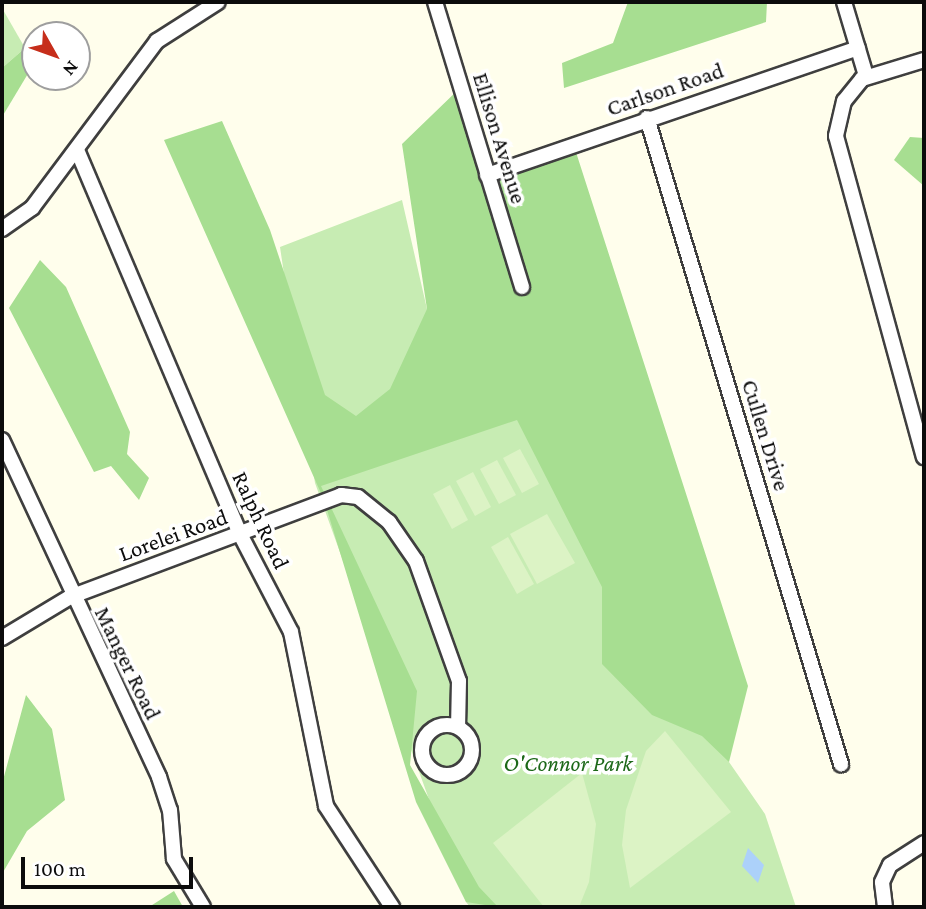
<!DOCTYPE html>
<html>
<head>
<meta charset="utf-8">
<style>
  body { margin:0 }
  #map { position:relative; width:926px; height:909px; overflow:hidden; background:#fffeec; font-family:"Crimson Pro",serif }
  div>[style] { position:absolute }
  .green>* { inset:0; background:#c7ecb3 }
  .forest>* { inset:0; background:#a7de91 }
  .pitch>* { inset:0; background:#dcf3c5 }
  .water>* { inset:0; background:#acd1fa }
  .roads { filter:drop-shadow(2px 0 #3f3f3f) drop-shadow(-2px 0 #3f3f3f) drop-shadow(0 2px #3f3f3f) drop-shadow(0 -2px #3f3f3f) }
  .minor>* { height:14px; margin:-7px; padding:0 7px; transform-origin:7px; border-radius:7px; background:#fff }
  .minor>.ring { margin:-7px; padding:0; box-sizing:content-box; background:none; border:14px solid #fff; border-radius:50% }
  span { translate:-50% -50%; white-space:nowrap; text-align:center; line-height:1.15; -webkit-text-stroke:7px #fff; paint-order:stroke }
  .street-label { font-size:23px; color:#0c0c0c }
  .park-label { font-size:23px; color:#1c6818; font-style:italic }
  .frame { position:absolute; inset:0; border:4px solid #0c0c0c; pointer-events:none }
  .north { position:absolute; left:21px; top:21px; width:70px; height:70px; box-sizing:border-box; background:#fff; border:2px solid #9e9e9e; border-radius:50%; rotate:130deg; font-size:19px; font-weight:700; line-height:28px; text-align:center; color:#0c0c0c }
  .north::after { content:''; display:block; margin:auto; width:24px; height:32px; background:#c62e1b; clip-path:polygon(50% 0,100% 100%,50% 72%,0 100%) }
  .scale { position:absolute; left:21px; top:857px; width:172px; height:32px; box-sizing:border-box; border:4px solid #0c0c0c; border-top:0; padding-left:9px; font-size:21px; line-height:24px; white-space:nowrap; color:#0c0c0c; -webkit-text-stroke:5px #fff; paint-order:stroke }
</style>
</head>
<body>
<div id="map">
  <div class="green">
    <div style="clip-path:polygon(2px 8px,25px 48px,2px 68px)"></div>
    <div style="clip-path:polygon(402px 200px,427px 309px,526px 391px,729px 762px,765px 814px,796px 907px,470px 907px,466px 902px,315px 483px,280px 247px)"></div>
  </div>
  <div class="forest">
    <div style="clip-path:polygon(628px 2px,767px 2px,766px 22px,564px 88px,562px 63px,613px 43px)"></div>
    <div style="clip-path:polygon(25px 48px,35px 62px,2px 117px,2px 68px)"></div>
    <div style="clip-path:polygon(461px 87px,488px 175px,574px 146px,748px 686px,729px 762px,702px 736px,652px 715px,602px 664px,602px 587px,517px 420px,321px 486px,417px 691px,410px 765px,479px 887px,498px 907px,466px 902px,416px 802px,324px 500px,164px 140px,222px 121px,270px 230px,325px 395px,356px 416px,390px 389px,427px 309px,402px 144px)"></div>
    <div style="clip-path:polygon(910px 137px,924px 138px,924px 186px,894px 160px)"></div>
    <div style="clip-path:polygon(40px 260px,66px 287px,130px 432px,127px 454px,149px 478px,139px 500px,111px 466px,94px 472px,9px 308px)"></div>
    <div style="clip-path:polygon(26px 695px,52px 729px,65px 800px,27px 831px,2px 874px,2px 784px)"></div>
    <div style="clip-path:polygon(174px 891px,183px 907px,149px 907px)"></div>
  </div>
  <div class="pitch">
    <div style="clip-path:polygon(520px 449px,539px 484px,522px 493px,503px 458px)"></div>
    <div style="clip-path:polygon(497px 460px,516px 495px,499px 504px,480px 469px)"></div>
    <div style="clip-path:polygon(473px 472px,491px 507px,475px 516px,456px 481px)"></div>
    <div style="clip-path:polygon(450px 485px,468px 520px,452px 529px,433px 494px)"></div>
    <div style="clip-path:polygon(547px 514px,575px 563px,537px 584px,510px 534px)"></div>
    <div style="clip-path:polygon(508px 537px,534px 584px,517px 594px,491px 547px)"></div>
    <div style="clip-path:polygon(665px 731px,731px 812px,630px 888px,622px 845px,626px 810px,646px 751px)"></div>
    <div style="clip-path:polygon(582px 773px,596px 824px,589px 882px,579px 907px,544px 907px,493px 843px)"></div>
  </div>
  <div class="water">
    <div style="clip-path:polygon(748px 848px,764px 865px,758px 883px,742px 866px)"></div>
  </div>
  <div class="roads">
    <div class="minor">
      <div style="left:435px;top:2px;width:298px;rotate:73deg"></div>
      <div style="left:844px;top:2px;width:77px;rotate:73.4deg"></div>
      <div style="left:924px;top:60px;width:65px;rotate:163deg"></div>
      <div style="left:862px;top:79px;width:28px;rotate:129deg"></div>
      <div style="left:844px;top:101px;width:36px;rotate:103deg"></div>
      <div style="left:836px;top:136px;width:333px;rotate:74.7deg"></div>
      <div style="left:647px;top:118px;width:675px;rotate:73.28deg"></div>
      <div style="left:77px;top:150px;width:417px;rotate:67deg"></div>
      <div style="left:240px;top:534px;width:110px;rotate:62.5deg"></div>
      <div style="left:291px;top:632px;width:177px;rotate:78.6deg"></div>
      <div style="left:326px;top:806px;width:121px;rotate:56.8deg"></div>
      <div style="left:487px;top:175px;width:392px;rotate:-18.9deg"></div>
      <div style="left:2px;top:229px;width:37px;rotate:-35deg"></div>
      <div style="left:32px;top:208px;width:209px;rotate:-53.2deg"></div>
      <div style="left:157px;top:41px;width:72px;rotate:-32.6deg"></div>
      <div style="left:2px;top:440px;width:372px;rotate:65deg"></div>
      <div style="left:159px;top:777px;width:35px;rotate:72deg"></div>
      <div style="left:170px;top:810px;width:49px;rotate:85.3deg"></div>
      <div style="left:174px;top:859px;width:56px;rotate:58.9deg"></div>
      <div style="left:2px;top:638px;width:79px;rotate:-31.1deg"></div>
      <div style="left:70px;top:597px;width:290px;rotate:-20.6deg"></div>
      <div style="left:341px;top:495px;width:17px;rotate:7deg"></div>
      <div style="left:358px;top:497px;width:40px;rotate:39deg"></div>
      <div style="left:389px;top:522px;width:47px;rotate:55.3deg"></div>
      <div style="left:416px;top:561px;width:127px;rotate:70.3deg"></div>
      <div style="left:459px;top:681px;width:46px;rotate:91.2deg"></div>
      <div class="ring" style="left:422px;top:725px;width:36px;height:36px"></div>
      <div style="left:885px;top:907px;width:25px;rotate:-97deg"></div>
      <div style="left:882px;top:882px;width:19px;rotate:-65deg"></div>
      <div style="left:890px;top:865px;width:40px;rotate:-32.9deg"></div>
    </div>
  </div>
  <div class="street-label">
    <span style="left:665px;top:89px;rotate:-19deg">Carlson Road</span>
    <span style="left:500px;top:138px;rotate:73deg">Ellison Avenue</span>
    <span style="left:766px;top:435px;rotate:73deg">Cullen Drive</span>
    <span style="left:261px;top:520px;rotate:65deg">Ralph Road</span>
    <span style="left:173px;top:535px;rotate:-20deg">Lorelei Road</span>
    <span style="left:128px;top:663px;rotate:64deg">Manger Road</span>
  </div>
  <div class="park-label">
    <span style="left:568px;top:763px">O'Connor Park</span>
  </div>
  <div class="frame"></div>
  <div class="north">N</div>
  <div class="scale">100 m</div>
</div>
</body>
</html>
